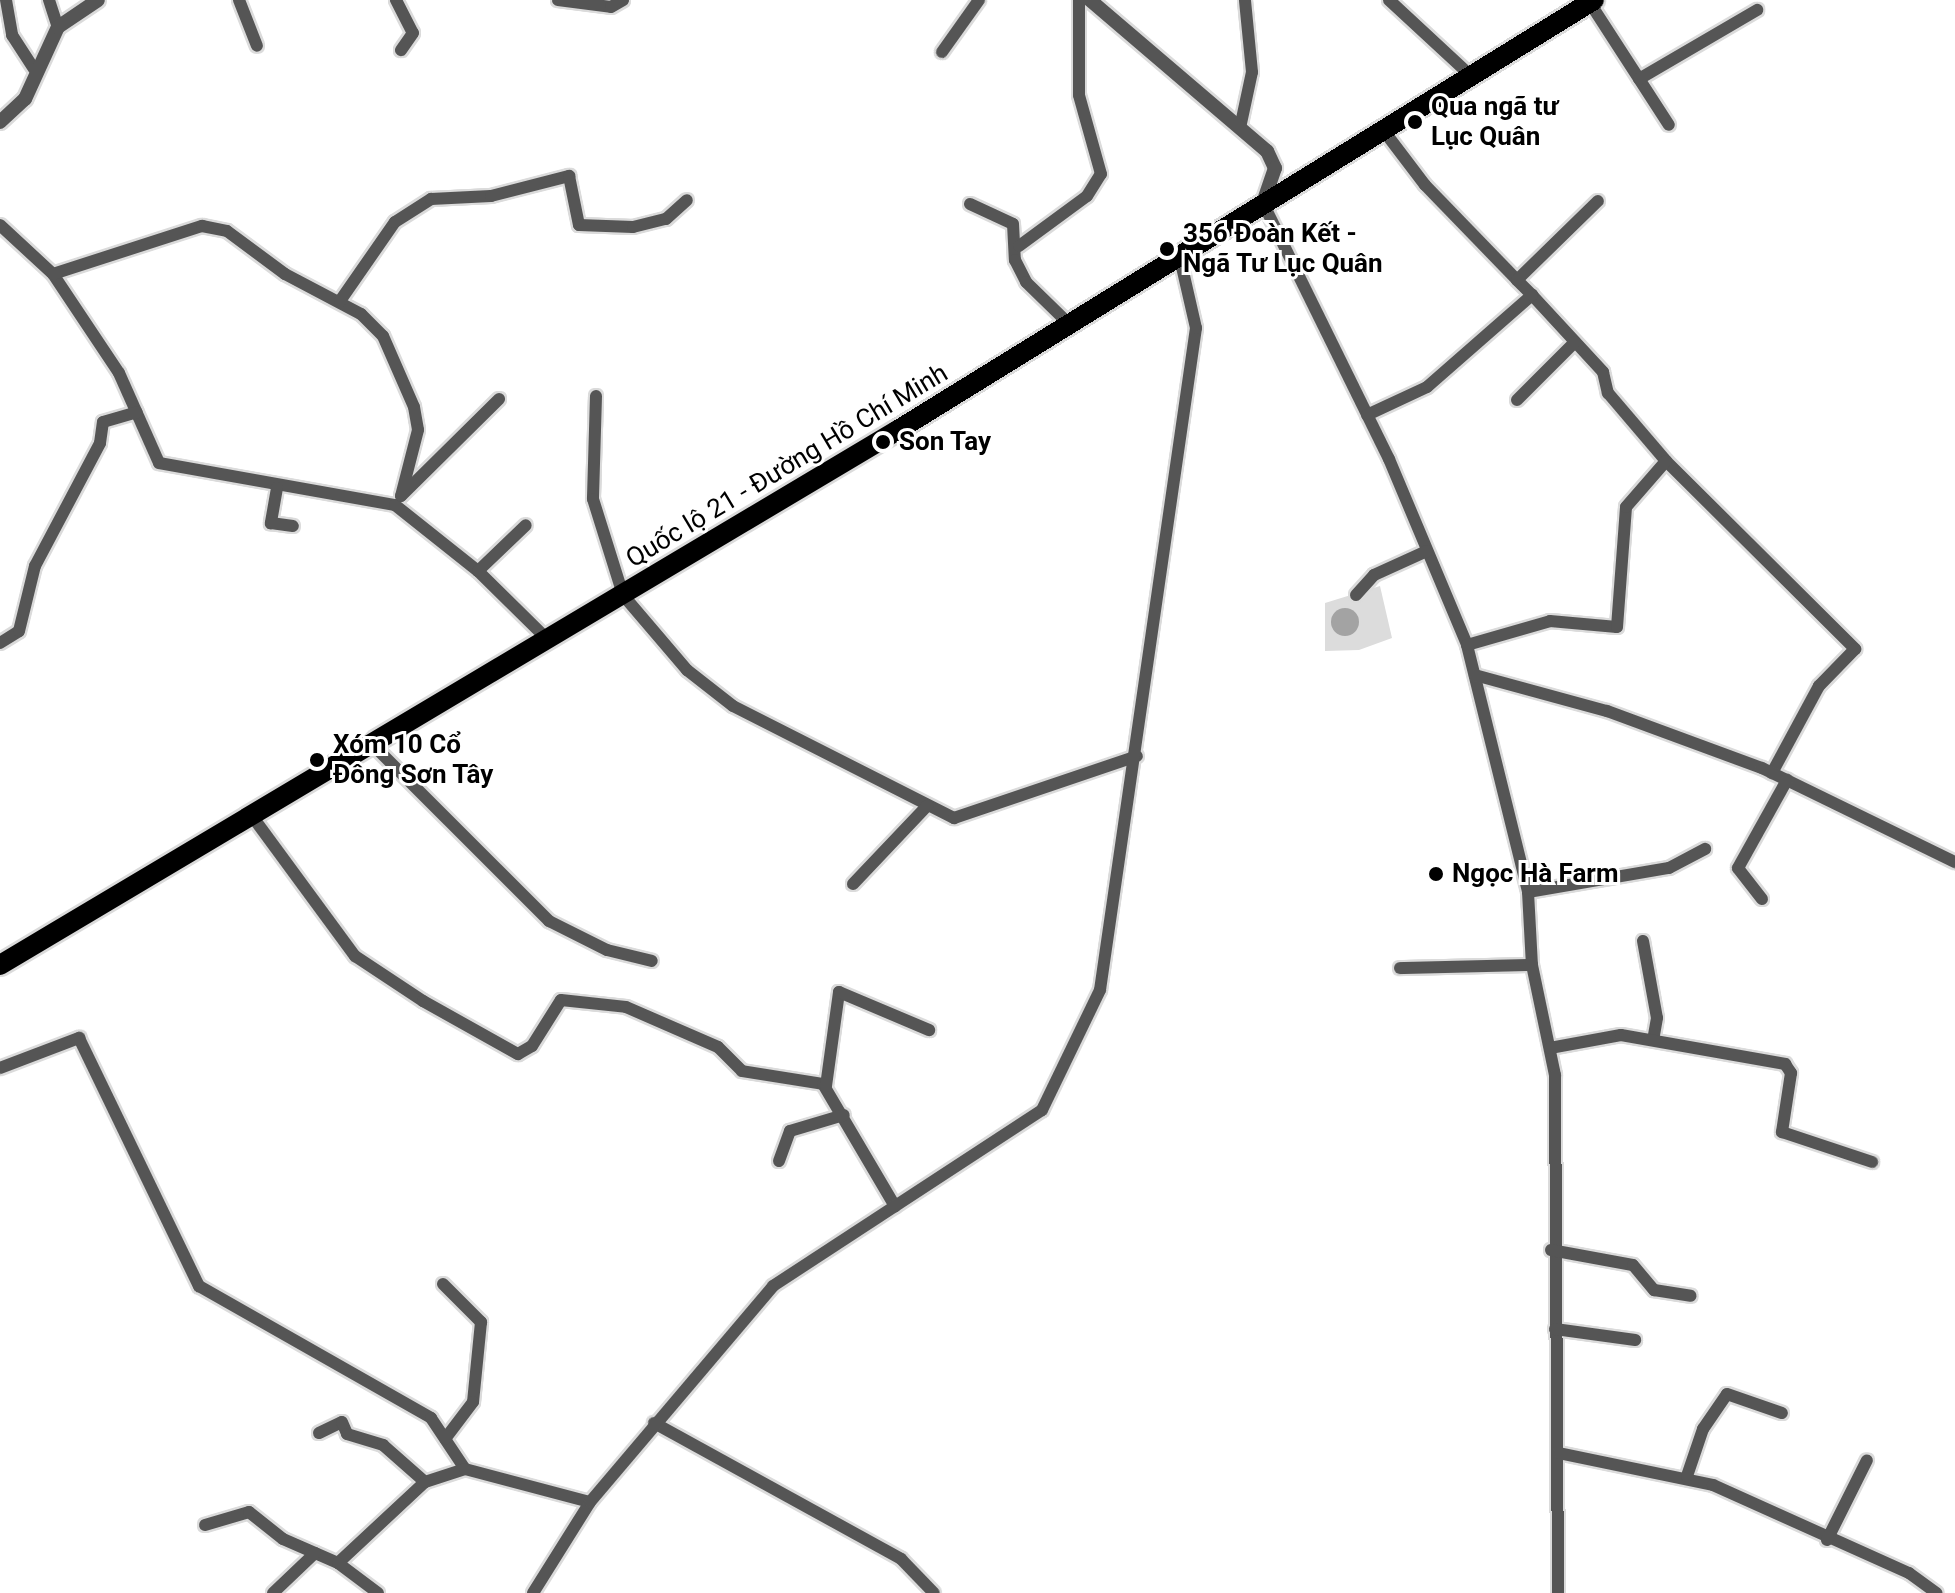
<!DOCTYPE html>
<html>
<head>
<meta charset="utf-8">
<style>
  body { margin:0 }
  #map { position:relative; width:1955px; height:1593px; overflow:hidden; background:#fff; font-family:Roboto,sans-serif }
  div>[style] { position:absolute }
  .green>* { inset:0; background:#dcdcdc }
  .water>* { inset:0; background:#a3a3a3 }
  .round { border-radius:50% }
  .roads { filter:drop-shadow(2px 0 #dbdbdb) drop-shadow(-2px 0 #dbdbdb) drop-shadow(0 2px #dbdbdb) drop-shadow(0 -2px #dbdbdb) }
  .minor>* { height:12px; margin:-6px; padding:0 6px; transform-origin:6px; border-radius:6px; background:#555 }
  .tertiary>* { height:14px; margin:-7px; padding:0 7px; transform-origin:7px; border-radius:7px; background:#555 }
  .trunk>* { height:20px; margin:-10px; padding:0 10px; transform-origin:10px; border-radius:10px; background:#000 }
  .dots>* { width:22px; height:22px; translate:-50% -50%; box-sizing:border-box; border:4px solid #fff; border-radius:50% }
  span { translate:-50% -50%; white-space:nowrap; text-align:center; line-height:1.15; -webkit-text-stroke:6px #fff; paint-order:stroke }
  .poi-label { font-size:26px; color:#000; font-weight:700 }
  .left { translate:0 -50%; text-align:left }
  .street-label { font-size:26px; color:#000 }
</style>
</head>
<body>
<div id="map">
  <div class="green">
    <div style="clip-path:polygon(1380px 586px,1392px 638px,1359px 650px,1325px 651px,1325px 603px)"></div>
  </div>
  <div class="water">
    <div class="round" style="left:1331px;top:608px;width:28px;height:28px"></div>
  </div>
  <div class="roads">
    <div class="minor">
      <div style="left:6px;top:0;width:36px;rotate:80deg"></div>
      <div style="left:12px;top:35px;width:40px;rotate:57.1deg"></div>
      <div style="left:49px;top:0;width:28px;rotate:72deg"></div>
      <div style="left:239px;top:0;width:49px;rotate:68.6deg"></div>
      <div style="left:396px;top:0;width:37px;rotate:63deg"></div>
      <div style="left:413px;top:33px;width:21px;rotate:125deg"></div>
      <div style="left:558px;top:0;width:53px;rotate:7.5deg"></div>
      <div style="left:611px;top:7px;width:14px;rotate:-30deg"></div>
      <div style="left:1389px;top:0;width:112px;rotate:42.8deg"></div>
      <div style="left:1590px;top:3px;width:145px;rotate:57.1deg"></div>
      <div style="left:942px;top:52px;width:64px;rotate:-54.6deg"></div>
      <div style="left:1639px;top:79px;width:137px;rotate:-30.3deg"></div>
      <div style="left:1240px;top:128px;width:57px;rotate:-77.9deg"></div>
      <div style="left:1252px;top:72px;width:72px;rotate:-95.6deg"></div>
      <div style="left:1384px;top:131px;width:68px;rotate:52.8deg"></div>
      <div style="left:1425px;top:185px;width:132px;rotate:45.9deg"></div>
      <div style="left:1263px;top:203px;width:285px;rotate:63.8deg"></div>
      <div style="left:1389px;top:459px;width:202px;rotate:67.2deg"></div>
      <div style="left:1467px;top:645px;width:254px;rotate:76.1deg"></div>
      <div style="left:1528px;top:892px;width:73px;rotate:86.9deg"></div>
      <div style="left:1532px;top:965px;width:112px;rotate:78.2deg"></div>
      <div style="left:1555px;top:1075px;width:518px;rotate:89.67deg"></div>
      <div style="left:970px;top:204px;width:47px;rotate:24.9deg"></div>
      <div style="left:1013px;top:224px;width:36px;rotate:87deg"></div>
      <div style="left:1015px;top:260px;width:25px;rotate:63deg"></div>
      <div style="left:1026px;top:282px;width:62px;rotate:44.3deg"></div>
      <div style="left:0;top:225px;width:72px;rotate:42.8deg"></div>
      <div style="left:53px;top:274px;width:119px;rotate:56.3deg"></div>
      <div style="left:119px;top:373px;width:98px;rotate:66deg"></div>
      <div style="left:159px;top:463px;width:240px;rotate:10.1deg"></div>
      <div style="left:395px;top:505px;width:106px;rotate:38.5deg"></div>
      <div style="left:478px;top:571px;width:98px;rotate:44.6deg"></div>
      <div style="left:1019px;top:246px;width:84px;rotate:-36.3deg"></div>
      <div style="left:1087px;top:196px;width:26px;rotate:-58deg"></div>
      <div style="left:1101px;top:174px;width:82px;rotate:-105.6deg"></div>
      <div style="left:1079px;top:95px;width:95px;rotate:-90deg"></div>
      <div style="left:53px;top:274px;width:157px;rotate:-17.9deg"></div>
      <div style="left:202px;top:226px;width:25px;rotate:11deg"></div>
      <div style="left:227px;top:231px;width:72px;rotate:36.6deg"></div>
      <div style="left:285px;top:274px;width:86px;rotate:27.8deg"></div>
      <div style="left:361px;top:314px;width:31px;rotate:45deg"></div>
      <div style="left:383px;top:336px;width:77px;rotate:66.4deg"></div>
      <div style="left:414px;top:407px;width:23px;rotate:80deg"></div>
      <div style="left:418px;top:430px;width:68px;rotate:104.4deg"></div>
      <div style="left:1532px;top:295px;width:105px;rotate:47.3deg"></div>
      <div style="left:1603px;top:372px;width:22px;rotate:77deg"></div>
      <div style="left:1608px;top:393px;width:89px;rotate:49.5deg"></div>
      <div style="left:1666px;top:461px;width:267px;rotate:44.8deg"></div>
      <div style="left:1855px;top:649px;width:52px;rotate:134.2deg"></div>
      <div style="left:1819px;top:686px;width:99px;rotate:118.4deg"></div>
      <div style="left:340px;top:301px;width:96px;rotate:-55.2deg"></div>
      <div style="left:395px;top:222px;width:43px;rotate:-32.6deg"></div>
      <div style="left:431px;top:199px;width:60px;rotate:-2.9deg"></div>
      <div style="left:491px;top:196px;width:81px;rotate:-14.4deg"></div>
      <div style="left:569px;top:176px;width:50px;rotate:78.5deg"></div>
      <div style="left:579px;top:225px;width:54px;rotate:2.1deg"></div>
      <div style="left:633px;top:227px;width:34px;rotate:-14deg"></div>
      <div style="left:666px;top:219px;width:28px;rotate:-42deg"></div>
      <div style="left:596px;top:396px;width:103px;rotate:91.7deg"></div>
      <div style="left:593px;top:499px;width:101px;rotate:72.6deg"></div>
      <div style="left:623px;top:595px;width:99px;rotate:49.5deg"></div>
      <div style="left:687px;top:670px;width:58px;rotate:38deg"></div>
      <div style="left:733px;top:706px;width:248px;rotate:26.9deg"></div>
      <div style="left:954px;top:818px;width:193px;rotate:-18.7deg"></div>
      <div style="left:1517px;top:400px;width:82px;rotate:-45deg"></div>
      <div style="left:1367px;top:415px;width:66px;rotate:-25deg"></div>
      <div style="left:1427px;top:387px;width:140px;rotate:-41.2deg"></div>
      <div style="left:1532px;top:295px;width:21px;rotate:-135deg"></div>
      <div style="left:1517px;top:280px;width:113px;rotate:-44.3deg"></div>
      <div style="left:277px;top:488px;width:36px;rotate:100deg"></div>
      <div style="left:271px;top:523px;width:22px;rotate:8deg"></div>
      <div style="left:401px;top:496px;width:138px;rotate:-44.7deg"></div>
      <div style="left:478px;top:571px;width:66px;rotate:-43.8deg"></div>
      <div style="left:1356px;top:595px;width:27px;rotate:-48deg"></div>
      <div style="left:1374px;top:575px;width:58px;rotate:-24.4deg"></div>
      <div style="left:0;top:643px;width:22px;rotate:-32deg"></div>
      <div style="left:19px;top:631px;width:67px;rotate:-76.2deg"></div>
      <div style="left:35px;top:566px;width:139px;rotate:-62.1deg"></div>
      <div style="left:100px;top:443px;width:21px;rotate:-82deg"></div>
      <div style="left:103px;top:422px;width:35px;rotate:-16deg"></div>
      <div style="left:1467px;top:645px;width:86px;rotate:-16.1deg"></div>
      <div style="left:1550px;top:621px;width:67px;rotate:5.1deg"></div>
      <div style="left:1617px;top:627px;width:120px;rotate:-85.7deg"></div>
      <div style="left:1626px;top:507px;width:61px;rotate:-49deg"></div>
      <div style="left:1475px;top:675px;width:137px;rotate:15.3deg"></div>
      <div style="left:1607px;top:711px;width:165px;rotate:20.2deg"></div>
      <div style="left:1762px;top:768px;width:215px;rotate:26deg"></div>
      <div style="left:373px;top:745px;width:249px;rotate:45deg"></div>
      <div style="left:549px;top:921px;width:65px;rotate:26.6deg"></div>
      <div style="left:607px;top:950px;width:46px;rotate:13.7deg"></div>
      <div style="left:252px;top:816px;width:174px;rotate:53.7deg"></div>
      <div style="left:355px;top:956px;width:82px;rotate:33.5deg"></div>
      <div style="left:423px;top:1001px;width:109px;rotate:29.2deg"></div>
      <div style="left:518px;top:1054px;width:16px;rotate:-30deg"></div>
      <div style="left:532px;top:1046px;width:54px;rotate:-57.8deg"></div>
      <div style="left:561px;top:1000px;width:65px;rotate:6.1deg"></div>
      <div style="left:626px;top:1007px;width:100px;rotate:23.5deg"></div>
      <div style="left:718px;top:1047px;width:34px;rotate:45deg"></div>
      <div style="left:742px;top:1071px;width:82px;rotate:9.1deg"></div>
      <div style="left:823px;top:1084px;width:142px;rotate:59.5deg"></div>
      <div style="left:853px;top:884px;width:108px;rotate:-46.5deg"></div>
      <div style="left:1528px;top:892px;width:143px;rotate:-9.7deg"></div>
      <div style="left:1669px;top:868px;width:41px;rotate:-27.8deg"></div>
      <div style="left:1762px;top:899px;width:39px;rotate:-128deg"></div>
      <div style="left:1738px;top:868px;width:101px;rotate:-60.9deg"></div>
      <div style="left:1643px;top:941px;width:78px;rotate:79.7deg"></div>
      <div style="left:1657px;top:1018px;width:22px;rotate:100deg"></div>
      <div style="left:1400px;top:968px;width:132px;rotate:-1.3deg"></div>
      <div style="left:1550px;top:1048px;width:72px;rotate:-10.4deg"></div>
      <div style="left:1621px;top:1035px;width:167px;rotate:10deg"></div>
      <div style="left:1785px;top:1064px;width:11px;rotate:56deg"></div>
      <div style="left:1791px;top:1073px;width:60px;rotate:98.7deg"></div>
      <div style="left:1782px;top:1132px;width:95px;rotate:18.4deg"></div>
      <div style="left:0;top:1068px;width:85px;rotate:-20.8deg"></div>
      <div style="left:79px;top:1038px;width:276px;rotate:64.2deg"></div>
      <div style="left:199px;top:1286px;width:267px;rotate:29.6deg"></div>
      <div style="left:431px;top:1418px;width:61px;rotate:56.3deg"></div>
      <div style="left:826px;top:1086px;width:95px;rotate:-82.1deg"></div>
      <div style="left:839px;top:992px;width:98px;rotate:22.9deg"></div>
      <div style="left:779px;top:1161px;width:32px;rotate:-70deg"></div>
      <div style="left:790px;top:1131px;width:56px;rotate:-16.5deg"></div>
      <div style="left:1551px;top:1250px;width:83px;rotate:10.4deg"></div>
      <div style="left:1633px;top:1265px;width:33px;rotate:50deg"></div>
      <div style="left:1654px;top:1290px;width:37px;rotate:9deg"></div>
      <div style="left:443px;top:1284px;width:54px;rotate:45deg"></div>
      <div style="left:481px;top:1322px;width:80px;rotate:95.7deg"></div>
      <div style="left:473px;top:1402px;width:46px;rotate:127.1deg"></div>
      <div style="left:1555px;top:1329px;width:81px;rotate:7.8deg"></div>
      <div style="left:654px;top:1423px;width:282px;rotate:28.8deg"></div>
      <div style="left:901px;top:1559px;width:47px;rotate:45.9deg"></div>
      <div style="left:319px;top:1433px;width:25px;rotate:-26deg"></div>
      <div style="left:342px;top:1422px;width:13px;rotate:67deg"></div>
      <div style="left:347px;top:1434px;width:38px;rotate:17deg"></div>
      <div style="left:383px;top:1445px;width:56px;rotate:41.4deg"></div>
      <div style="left:1559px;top:1453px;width:157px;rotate:11.7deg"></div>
      <div style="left:1713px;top:1485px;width:215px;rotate:24.2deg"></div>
      <div style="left:1909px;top:1573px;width:34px;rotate:36deg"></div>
      <div style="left:1687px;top:1476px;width:50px;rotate:-71.2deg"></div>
      <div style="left:1703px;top:1429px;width:42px;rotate:-55.6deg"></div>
      <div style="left:1727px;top:1394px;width:58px;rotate:19.1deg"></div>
      <div style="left:205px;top:1525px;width:46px;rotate:-16.5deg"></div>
      <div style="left:249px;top:1512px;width:43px;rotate:38.5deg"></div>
      <div style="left:283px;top:1539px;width:60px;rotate:23.6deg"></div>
      <div style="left:338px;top:1563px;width:119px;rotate:-43deg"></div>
      <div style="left:425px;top:1482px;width:42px;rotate:-18deg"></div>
      <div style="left:465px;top:1469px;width:129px;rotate:14.8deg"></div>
      <div style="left:1827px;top:1540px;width:89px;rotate:-63.4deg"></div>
      <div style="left:338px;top:1563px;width:50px;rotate:36.9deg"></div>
      <div style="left:273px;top:1593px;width:58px;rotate:-43.6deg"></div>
      <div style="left:533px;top:1593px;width:107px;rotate:-57.9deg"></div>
      <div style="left:590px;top:1502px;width:283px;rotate:-49.7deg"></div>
      <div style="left:773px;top:1286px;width:321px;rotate:-33.2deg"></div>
      <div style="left:1042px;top:1110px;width:133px;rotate:-64.2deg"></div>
      <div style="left:1100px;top:990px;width:669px;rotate:-81.75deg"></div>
      <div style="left:1196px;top:328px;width:72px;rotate:-102.9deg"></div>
    </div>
    <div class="tertiary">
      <div style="left:1090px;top:0;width:233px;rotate:40.5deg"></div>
      <div style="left:1267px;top:151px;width:19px;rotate:65deg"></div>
      <div style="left:1275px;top:168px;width:37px;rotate:109deg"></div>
      <div style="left:0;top:122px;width:34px;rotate:-43deg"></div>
      <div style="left:25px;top:99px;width:79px;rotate:-65.4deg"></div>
      <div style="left:58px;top:27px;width:48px;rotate:-34deg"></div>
    </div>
    <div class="trunk">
      <div style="left:0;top:965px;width:1045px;rotate:-30.79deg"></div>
      <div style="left:898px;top:430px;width:818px;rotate:-31.71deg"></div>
    </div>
  </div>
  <div class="dots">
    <div style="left:1415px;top:122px;background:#000"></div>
    <div style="left:1167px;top:249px;background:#000"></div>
    <div style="left:883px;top:442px;background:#000"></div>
    <div style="left:317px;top:760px;background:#000"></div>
    <div style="left:1436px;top:874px;background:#000"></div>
  </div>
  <div class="poi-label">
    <span class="left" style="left:1431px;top:122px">Qua ngã tư<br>Lục Quân</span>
    <span class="left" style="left:1183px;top:249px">356 Đoàn Kết -<br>Ngã Tư Lục Quân</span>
    <span class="left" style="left:899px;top:442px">Son Tay</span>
    <span class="left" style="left:333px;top:760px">Xóm 10 Cổ<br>Đông Sơn Tây</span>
    <span class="left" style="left:1452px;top:874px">Ngọc Hà Farm</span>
  </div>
  <div class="street-label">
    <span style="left:787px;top:466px;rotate:-31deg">Quốc lộ 21 - Đường Hồ Chí Minh</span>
  </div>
</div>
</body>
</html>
